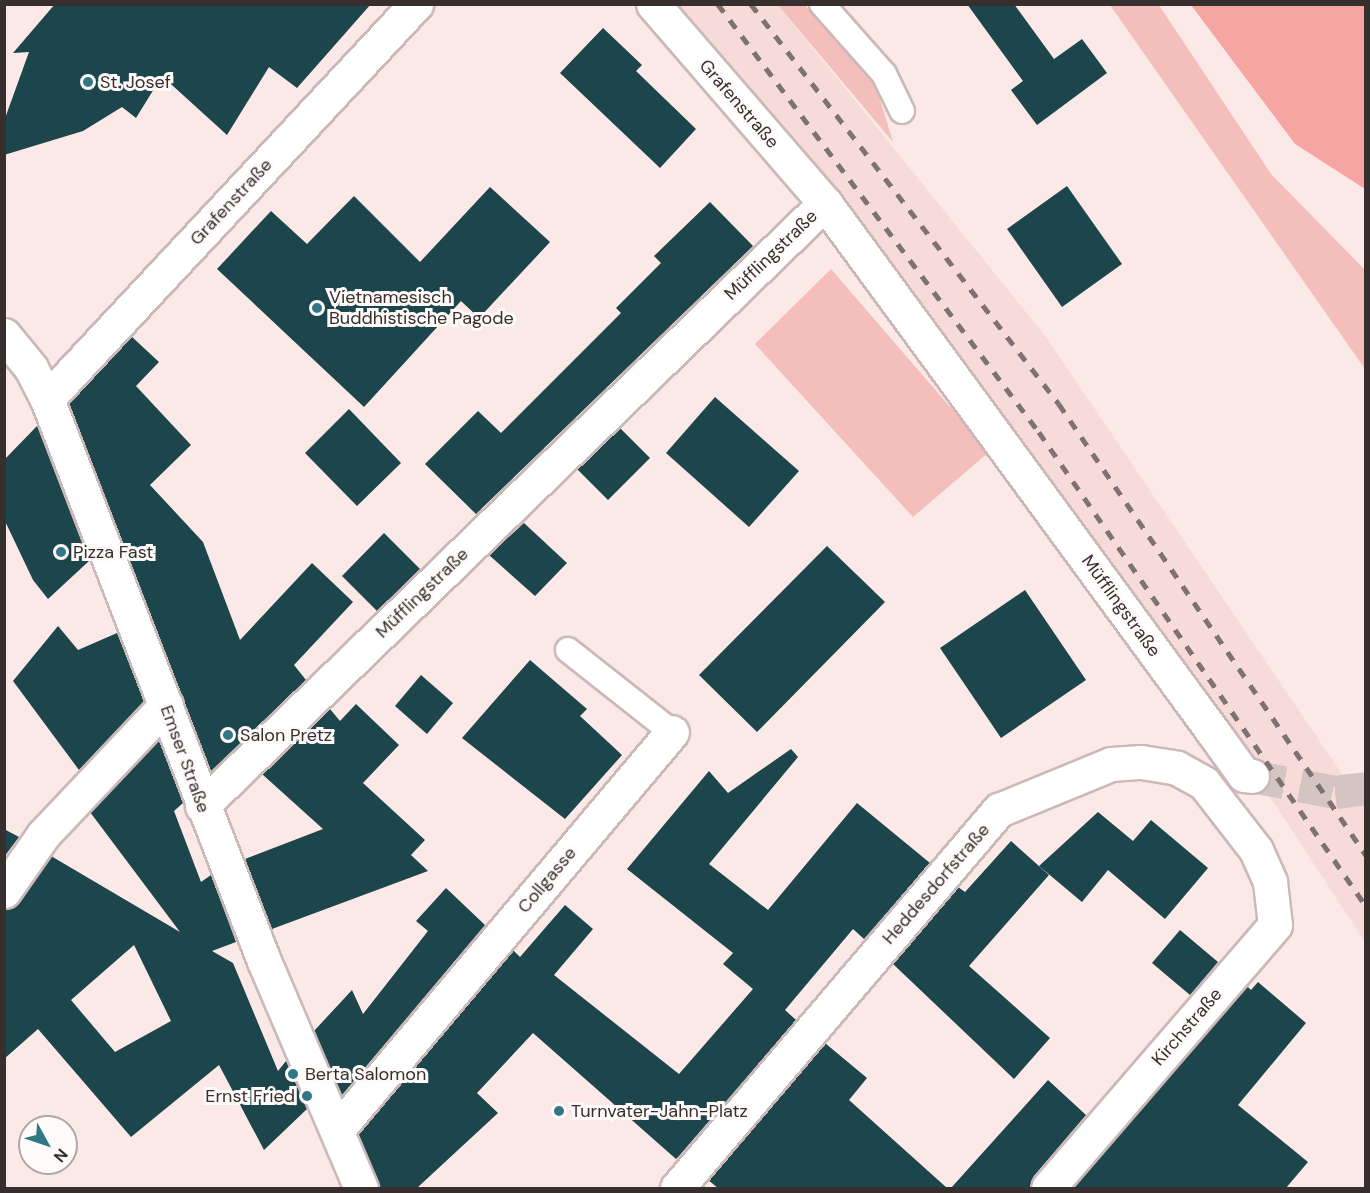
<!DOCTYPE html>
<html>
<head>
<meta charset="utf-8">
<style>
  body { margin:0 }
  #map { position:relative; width:1370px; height:1193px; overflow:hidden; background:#fbe9e7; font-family:"DM Sans",sans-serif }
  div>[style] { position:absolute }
  .built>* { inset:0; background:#f6dbd8 }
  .green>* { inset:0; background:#f4bebb }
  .water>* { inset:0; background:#f5a6a2 }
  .building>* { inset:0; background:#1c454c }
  .minor-tunnel>* { height:33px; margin-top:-16.5px; transform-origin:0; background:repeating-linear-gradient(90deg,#d4c4c2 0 33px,transparent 0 49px) }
  .roads { filter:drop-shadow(2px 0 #cbb9b8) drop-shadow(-2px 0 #cbb9b8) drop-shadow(0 2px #cbb9b8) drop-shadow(0 -2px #cbb9b8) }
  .service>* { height:24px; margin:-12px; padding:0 12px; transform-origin:12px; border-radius:12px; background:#fff }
  .minor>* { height:33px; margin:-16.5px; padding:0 16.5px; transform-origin:16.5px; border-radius:16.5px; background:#fff }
  .rail>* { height:4.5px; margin-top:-2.25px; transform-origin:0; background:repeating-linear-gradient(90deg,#7e7371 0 10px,transparent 0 20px) }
  .dots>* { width:16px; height:16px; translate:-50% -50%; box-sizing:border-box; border:3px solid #fefafa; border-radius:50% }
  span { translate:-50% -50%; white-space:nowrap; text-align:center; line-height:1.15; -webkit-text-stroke:6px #fefafa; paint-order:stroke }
  .poi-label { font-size:18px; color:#362f2e }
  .left { translate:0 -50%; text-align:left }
  .right { translate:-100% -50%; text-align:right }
  .street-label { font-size:18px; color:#362f2e }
  .frame { position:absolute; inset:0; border:6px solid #362f2e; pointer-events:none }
  .north { position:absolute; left:18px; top:1115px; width:60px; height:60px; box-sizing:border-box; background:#fefafa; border:2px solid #aea9a8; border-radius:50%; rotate:130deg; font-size:16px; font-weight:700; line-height:24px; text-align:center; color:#362f2e }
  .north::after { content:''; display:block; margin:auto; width:21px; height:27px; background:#317884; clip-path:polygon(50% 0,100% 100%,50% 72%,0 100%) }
</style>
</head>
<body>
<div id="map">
  <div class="built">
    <div style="clip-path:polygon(678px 5px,778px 5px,1046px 337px,1365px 808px,1365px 942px,1274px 803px,857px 219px)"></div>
  </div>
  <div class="green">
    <div style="clip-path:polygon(778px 5px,805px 5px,874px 80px,893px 142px)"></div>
    <div style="clip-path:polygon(1110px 5px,1159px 5px,1271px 174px,1365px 270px,1365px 369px)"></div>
    <div style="clip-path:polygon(831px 269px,989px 452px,913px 517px,755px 344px)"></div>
  </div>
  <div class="water">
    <div style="clip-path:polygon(1191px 5px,1365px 5px,1365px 189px,1295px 144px)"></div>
  </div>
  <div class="building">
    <div style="clip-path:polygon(55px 4px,371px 4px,297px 88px,269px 67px,227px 135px,162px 76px,136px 118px,122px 107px,83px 131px,4px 155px,4px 121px,29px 52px,13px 53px)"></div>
    <div style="clip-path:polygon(967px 4px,1014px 4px,1054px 59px,1082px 39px,1107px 73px,1037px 125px,1011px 90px,1023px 81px)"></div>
    <div style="clip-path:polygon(603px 28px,642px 65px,636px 71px,696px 129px,660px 168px,560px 73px)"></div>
    <div style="clip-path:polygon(1067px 186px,1122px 264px,1062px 307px,1007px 229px)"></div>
    <div style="clip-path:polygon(490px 187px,550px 242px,479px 318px,461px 301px,364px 407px,217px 269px,271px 211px,307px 244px,354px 196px,420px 262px)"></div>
    <div style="clip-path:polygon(710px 202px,753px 246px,476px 514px,425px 464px,478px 411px,501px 433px,621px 313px,616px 308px,661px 263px,654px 256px)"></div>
    <div style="clip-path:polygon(131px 336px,159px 362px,136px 386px,191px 445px,150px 485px,203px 542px,240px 640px,312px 563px,353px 602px,294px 665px,306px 680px,211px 771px,69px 403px)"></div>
    <div style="clip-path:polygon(715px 397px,799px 471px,749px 527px,666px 453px)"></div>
    <div style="clip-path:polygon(349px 409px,401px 463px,357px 506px,305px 453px)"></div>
    <div style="clip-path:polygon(37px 426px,89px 561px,48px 599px,33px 580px,4px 519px,4px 460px)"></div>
    <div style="clip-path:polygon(620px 428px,650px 458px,608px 500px,577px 469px)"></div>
    <div style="clip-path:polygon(524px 523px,567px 563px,535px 596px,489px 555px)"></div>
    <div style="clip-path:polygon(384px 533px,420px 569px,377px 611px,342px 576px)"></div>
    <div style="clip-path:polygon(827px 546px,885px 602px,757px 732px,699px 675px)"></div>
    <div style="clip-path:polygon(1025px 590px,1086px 680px,1001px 738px,940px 648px)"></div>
    <div style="clip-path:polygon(58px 626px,78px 650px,117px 633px,144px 701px,79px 770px,13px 681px)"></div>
    <div style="clip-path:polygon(530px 660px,587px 709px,580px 716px,622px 755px,565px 819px,462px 738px)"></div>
    <div style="clip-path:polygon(421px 675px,453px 703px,427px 734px,395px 706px)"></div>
    <div style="clip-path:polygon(356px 704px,399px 745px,363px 783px,425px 840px,411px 855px,428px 871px,272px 929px,245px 859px,323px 829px,262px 774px,330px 709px,340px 721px)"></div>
    <div style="clip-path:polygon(evenodd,159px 740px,183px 803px,174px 811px,201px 882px,211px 875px,236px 942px,212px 951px,233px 963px,278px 1071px,286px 1061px,307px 1109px,264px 1150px,219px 1065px,131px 1137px,38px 1029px,4px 1059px,4px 909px,19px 902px,51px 856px,180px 932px,90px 812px,159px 740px,134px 945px,171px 1021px,115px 1052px,71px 1000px,134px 945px)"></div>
    <div style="clip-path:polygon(791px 749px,798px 757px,709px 864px,768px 910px,857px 803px,930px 863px,864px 939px,853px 929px,785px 1010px,796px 1020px,679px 1156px,676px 1159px,533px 1033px,477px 1093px,498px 1113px,417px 1188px,379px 1188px,358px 1134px,513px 950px,520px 957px,565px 905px,593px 929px,554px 975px,679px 1074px,753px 989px,723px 964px,733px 953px,627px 869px,709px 771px,728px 793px)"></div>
    <div style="clip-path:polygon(1098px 812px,1133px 841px,1151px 820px,1208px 868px,1165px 919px,1108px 870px,1082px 902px,1039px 866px)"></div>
    <div style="clip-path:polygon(4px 829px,19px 837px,4px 857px)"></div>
    <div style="clip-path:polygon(1011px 841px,1049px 875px,969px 966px,1050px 1038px,1014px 1079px,893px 964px,958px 887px,965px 892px)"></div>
    <div style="clip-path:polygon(446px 888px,485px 925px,342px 1095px,314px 1031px,352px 990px,363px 1014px,428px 931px,416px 921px)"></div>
    <div style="clip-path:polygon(1180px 930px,1218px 962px,1190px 995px,1152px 963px)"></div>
    <div style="clip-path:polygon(1258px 982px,1306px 1023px,1238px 1105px,1308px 1162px,1286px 1188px,1072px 1188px,1247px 986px,1251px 990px)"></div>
    <div style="clip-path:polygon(825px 1043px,867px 1078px,849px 1100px,947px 1188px,718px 1188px,708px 1180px)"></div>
    <div style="clip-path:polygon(1048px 1080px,1086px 1115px,1034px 1176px,1030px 1188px,951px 1188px)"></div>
  </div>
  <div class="minor-tunnel">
    <div style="left:1252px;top:776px;width:85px;rotate:10.9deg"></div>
    <div style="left:1335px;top:792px;width:31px;rotate:-7deg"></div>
  </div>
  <div class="roads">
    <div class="service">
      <div style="left:822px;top:4px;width:94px;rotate:48.5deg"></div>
      <div style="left:884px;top:74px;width:41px;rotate:64.1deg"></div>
      <div style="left:568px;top:650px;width:132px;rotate:38.3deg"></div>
    </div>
    <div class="minor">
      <div style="left:653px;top:4px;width:263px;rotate:49.2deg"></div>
      <div style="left:825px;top:203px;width:656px;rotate:53.74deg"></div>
      <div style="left:1213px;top:732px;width:53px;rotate:54.2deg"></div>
      <div style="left:1244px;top:775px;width:8px;rotate:7deg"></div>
      <div style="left:4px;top:335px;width:43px;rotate:50.7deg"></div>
      <div style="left:31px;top:368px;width:35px;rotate:63deg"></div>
      <div style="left:47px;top:399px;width:602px;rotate:68.89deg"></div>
      <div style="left:264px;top:961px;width:247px;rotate:66.9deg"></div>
      <div style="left:47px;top:399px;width:541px;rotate:-46.95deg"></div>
      <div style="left:202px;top:806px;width:867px;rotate:-44.07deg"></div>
      <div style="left:4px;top:891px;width:68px;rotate:-55.1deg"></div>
      <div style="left:43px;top:835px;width:179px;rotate:-46.6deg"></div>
      <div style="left:337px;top:1130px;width:520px;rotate:-49.91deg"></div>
      <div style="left:677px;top:1188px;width:497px;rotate:-49.6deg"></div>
      <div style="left:999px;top:810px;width:121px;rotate:-22.3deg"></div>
      <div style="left:1111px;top:764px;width:30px;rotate:-4deg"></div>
      <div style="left:1141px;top:762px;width:36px;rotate:9deg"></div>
      <div style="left:1177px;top:768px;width:31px;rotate:29deg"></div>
      <div style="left:1204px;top:783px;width:85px;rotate:52.2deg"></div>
      <div style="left:1256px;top:850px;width:35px;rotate:66deg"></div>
      <div style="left:1270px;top:882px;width:43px;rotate:83.4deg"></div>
      <div style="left:1275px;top:925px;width:347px;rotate:130.8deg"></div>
    </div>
  </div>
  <div class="rail">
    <div style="left:718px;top:4px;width:535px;rotate:53.13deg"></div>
    <div style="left:1039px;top:432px;width:576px;rotate:55.4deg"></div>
    <div style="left:751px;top:4px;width:505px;rotate:52.4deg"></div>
    <div style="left:1059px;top:404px;width:546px;rotate:55.76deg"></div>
  </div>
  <div class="dots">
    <div style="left:88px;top:82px;background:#317884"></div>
    <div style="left:317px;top:308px;background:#317884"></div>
    <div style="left:61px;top:552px;background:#317884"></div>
    <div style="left:228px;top:735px;background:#317884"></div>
    <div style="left:293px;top:1074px;background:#317884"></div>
    <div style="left:307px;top:1096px;background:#317884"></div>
    <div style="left:559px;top:1111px;background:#317884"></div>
  </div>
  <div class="poi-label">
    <span class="left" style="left:100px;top:82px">St. Josef</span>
    <span class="left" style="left:329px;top:308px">Vietnamesisch<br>Buddhistische Pagode</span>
    <span class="left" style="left:73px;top:552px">Pizza Fast</span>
    <span class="left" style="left:240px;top:735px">Salon Pretz</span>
    <span class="left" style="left:305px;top:1074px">Berta Salomon</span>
    <span class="right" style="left:295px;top:1096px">Ernst Fried</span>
    <span class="left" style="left:571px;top:1111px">Turnvater-Jahn-Platz</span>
  </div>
  <div class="street-label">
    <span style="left:739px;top:104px;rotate:49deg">Grafenstraße</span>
    <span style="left:231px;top:202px;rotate:-47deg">Grafenstraße</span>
    <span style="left:771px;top:255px;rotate:-44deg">Müfflingstraße</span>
    <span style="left:422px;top:593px;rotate:-44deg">Müfflingstraße</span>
    <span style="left:1121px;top:606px;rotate:54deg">Müfflingstraße</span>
    <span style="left:185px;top:759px;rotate:70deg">Emser Straße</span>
    <span style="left:547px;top:880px;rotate:-50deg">Collgasse</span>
    <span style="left:936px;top:884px;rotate:-49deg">Heddesdorfstraße</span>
    <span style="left:1187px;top:1027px;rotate:-49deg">Kirchstraße</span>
  </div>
  <div class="frame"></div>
  <div class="north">N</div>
</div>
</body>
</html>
